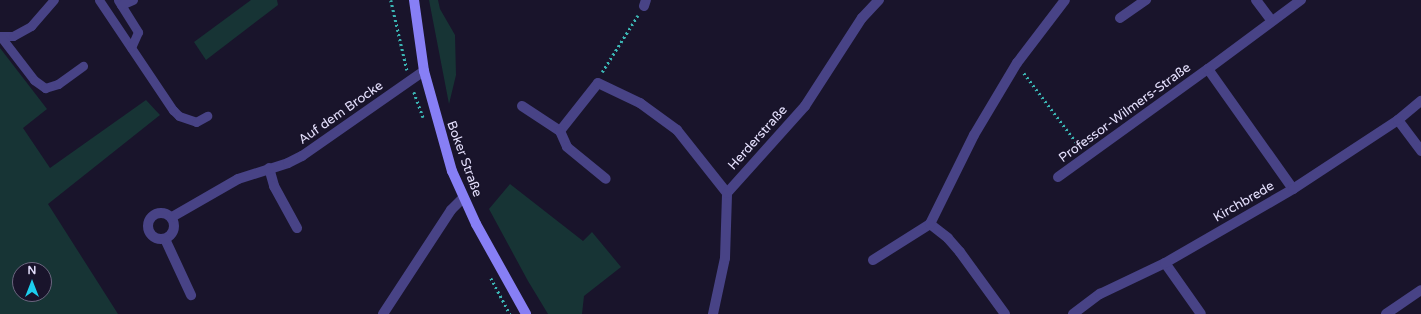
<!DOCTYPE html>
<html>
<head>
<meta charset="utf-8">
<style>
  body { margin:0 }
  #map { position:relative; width:1421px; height:314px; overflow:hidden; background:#19142b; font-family:"Varela Round",sans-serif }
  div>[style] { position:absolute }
  .green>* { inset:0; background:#173435 }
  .path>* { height:2.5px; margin-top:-1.25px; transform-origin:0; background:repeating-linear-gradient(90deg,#3bb5b4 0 2px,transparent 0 5px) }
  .service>* { height:9px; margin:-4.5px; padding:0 4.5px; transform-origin:4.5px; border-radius:4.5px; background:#484386 }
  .minor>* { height:10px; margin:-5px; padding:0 5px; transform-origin:5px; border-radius:5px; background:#484386 }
  .minor>.ring { margin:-5px; padding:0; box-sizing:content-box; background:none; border:10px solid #484386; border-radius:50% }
  .secondary>* { height:10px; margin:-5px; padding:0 5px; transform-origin:5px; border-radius:5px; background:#877ff5 }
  span { translate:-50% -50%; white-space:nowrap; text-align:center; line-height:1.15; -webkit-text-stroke:3.5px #19142b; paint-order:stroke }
  .street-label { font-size:13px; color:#e5e0fd }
  .north { position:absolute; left:12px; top:262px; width:40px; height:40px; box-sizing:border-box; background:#19142b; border:1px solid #6b667f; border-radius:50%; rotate:0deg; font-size:11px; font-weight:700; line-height:16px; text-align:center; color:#e5e0fd }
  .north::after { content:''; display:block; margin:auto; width:14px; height:18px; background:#1cceed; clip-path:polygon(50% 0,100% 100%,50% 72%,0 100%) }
</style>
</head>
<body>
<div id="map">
  <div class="green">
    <div style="clip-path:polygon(251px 0,277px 0,278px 5px,206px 60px,194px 42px)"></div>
    <div style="clip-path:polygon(429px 0,438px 0,440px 9px,455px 35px,456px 75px,449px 104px)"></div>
    <div style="clip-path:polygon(evenodd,0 48px,47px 109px,23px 128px,50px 168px,146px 100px,160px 115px,48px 204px,118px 314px,0 314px,0 48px,20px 270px,44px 270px,44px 294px,20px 294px,20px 270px)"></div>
    <div style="clip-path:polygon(510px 184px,583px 241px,592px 232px,621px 267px,584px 296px,582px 314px,548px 314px,528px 281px,489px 209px)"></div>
  </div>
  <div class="path">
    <div style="left:391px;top:0;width:72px;rotate:77.1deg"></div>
    <div style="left:602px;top:72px;width:67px;rotate:-57.7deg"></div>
    <div style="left:1024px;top:73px;width:93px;rotate:52.9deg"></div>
    <div style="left:414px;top:92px;width:27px;rotate:70deg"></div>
    <div style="left:491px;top:278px;width:41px;rotate:62.2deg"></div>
  </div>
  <div class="service">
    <div style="left:99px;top:0;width:133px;rotate:56.1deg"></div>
    <div style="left:173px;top:110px;width:8px;rotate:45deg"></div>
    <div style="left:179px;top:116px;width:18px;rotate:19deg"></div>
    <div style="left:196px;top:122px;width:13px;rotate:-29deg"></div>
    <div style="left:118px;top:0;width:38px;rotate:58deg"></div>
    <div style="left:138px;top:32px;width:17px;rotate:114deg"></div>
    <div style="left:121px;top:5px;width:13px;rotate:-23deg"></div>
    <div style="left:0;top:36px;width:13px"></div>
    <div style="left:13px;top:36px;width:21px;rotate:-29deg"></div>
    <div style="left:31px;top:26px;width:35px;rotate:-49deg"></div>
    <div style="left:1px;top:37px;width:54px;rotate:52.5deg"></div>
    <div style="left:34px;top:80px;width:14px;rotate:36deg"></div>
    <div style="left:45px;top:88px;width:14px;rotate:-17deg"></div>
    <div style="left:58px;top:84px;width:31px;rotate:-36deg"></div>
  </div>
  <div class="minor">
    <div style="left:1256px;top:0;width:26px;rotate:53deg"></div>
    <div style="left:644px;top:6px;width:6px;rotate:-72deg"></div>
    <div style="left:1120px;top:18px;width:32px;rotate:-35deg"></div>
    <div style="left:522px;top:106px;width:45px;rotate:33.3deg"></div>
    <div style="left:560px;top:131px;width:61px;rotate:-51.6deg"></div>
    <div style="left:598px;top:83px;width:47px;rotate:25.5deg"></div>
    <div style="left:640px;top:103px;width:46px;rotate:36.1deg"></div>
    <div style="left:677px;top:130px;width:80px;rotate:51.6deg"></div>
    <div style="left:1398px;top:120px;width:39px;rotate:53deg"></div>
    <div style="left:560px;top:131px;width:17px;rotate:66deg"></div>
    <div style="left:567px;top:147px;width:50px;rotate:39.4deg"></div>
    <div style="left:269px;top:168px;width:19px;rotate:74deg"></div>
    <div style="left:274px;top:186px;width:48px;rotate:61.3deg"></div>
    <div style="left:1058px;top:177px;width:185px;rotate:-35.8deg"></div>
    <div style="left:1293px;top:189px;width:147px;rotate:-125.3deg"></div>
    <div style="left:1208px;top:69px;width:116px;rotate:-36.6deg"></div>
    <div class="ring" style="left:148px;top:213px;width:16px;height:16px"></div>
    <div style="left:172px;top:217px;width:76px;rotate:-29.9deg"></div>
    <div style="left:238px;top:179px;width:52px;rotate:-17.7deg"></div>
    <div style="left:288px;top:163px;width:16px;rotate:-27deg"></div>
    <div style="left:302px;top:156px;width:149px;rotate:-34.9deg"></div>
    <div style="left:165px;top:239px;width:62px;rotate:65.1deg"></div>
    <div style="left:873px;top:260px;width:67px;rotate:-32.3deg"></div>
    <div style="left:1165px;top:263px;width:62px;rotate:54.8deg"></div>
    <div style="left:383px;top:314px;width:124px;rotate:-56.8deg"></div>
    <div style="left:451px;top:210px;width:17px;rotate:-45deg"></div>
    <div style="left:713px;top:314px;width:57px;rotate:-77.9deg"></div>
    <div style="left:725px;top:258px;width:65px;rotate:-88.2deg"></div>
    <div style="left:727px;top:193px;width:117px;rotate:-48.1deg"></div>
    <div style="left:805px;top:106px;width:105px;rotate:-57.1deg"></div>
    <div style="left:862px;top:18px;width:25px;rotate:-47deg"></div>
    <div style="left:1005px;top:314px;width:77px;rotate:-126deg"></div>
    <div style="left:960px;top:252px;width:18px;rotate:-131deg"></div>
    <div style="left:948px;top:238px;width:23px;rotate:-142deg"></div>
    <div style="left:930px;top:224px;width:99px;rotate:-63.7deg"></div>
    <div style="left:974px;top:135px;width:84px;rotate:-59.2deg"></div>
    <div style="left:1017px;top:63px;width:79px;rotate:-52.7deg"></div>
    <div style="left:1073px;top:314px;width:34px;rotate:-37deg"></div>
    <div style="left:1100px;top:294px;width:72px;rotate:-25.5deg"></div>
    <div style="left:1165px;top:263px;width:148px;rotate:-30deg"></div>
    <div style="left:1293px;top:189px;width:126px;rotate:-33.3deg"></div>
    <div style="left:1398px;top:120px;width:30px;rotate:-40deg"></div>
    <div style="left:1386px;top:314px;width:42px;rotate:-34.4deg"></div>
  </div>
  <div class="secondary">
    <div style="left:414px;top:0;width:72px;rotate:82deg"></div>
    <div style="left:424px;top:71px;width:104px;rotate:74.4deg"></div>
    <div style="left:452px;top:171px;width:58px;rotate:65.6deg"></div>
    <div style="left:476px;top:224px;width:103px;rotate:60.9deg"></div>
  </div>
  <div class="street-label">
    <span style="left:341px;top:113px;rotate:-35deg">Auf dem Brocke</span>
    <span style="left:1125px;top:113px;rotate:-36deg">Professor-Wilmers-Straße</span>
    <span style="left:758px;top:138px;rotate:-48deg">Herderstraße</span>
    <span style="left:464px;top:159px;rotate:70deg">Boker Straße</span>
    <span style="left:1244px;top:202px;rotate:-30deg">Kirchbrede</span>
  </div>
  <div class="north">N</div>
</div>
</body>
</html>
